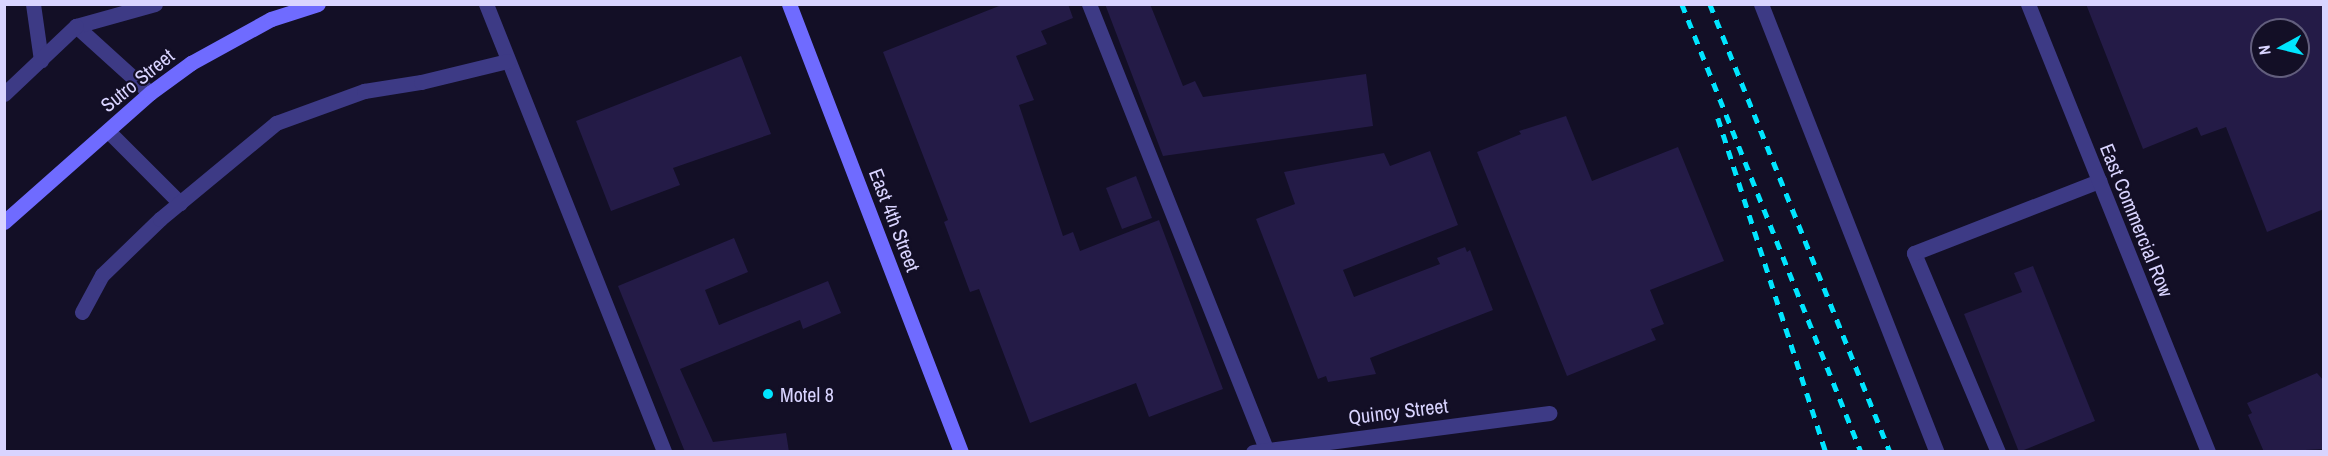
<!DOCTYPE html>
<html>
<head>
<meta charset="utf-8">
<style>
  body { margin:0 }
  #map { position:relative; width:2328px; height:456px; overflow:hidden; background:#130f26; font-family:"Archivo Narrow",sans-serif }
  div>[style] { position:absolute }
  .building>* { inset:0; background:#241b47 }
  .lane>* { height:15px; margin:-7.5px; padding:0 7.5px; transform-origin:7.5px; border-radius:7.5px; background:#3d3a85 }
  .street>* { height:15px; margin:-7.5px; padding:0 7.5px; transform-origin:7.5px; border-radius:7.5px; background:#3d3a85 }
  .secondary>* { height:15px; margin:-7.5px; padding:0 7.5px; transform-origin:7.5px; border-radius:7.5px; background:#6f6bff }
  .rail>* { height:4.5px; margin-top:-2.25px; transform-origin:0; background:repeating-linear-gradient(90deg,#00e5ff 0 9px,transparent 0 17px) }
  .dots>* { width:16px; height:16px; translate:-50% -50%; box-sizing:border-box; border:3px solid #130f26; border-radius:50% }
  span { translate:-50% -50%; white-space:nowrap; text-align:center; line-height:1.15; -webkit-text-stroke:4.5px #130f26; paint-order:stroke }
  .street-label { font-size:20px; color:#d9d4ff }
  .poi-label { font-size:20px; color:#d9d4ff }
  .left { translate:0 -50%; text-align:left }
  .frame { position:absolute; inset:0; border:6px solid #d9d4ff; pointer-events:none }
  .north { position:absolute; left:2250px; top:18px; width:60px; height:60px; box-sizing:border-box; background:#130f26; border:2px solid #625e7d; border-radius:50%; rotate:262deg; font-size:16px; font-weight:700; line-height:24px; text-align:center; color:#d9d4ff }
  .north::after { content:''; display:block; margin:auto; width:21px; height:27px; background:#00e5ff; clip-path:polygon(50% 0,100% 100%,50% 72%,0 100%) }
</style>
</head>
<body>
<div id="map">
  <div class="building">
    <div style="clip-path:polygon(1004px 4px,1068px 4px,1073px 18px,1041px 31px,1047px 44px,1016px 56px,1034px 100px,1019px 105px,1063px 236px,1073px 232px,1080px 251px,1159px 220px,1223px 389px,1149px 417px,1136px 383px,1030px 423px,979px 289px,970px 292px,944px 222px,948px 220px,883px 52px)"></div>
    <div style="clip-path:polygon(1105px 4px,1150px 4px,1183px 86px,1195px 81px,1203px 97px,1366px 74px,1373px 126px,1163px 156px)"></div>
    <div style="clip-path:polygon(evenodd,2086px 4px,2324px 4px,2324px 209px,2267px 232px,2226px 127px,2201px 136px,2197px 127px,2143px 149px,2086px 4px,2262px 30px,2298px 30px,2298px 66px,2262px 66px,2262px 30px)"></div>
    <div style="clip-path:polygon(741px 56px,771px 134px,673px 168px,680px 185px,611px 211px,576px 121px)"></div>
    <div style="clip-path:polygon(1566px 116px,1592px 181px,1678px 147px,1724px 261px,1650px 290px,1664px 324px,1651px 329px,1656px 340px,1567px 376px,1477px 152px,1521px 134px,1519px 131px)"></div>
    <div style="clip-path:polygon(1430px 151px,1458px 225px,1343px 270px,1354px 297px,1440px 264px,1437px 258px,1465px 247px,1467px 252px,1470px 250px,1493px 310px,1370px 358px,1376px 374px,1328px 382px,1326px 376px,1318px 379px,1256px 219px,1295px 204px,1284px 172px,1384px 153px,1390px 166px)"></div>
    <div style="clip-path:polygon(1136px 176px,1152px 218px,1122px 229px,1106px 188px)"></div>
    <div style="clip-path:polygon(734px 238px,748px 272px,705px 290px,719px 325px,828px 281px,841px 313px,803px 329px,800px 320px,680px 369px,713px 442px,786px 433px,789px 452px,685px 452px,618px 286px)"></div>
    <div style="clip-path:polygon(2033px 266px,2095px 421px,2019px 452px,1964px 314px,2022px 292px,2014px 273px)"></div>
    <div style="clip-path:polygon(2317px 373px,2324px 381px,2324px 449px,2264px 452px,2248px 415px,2252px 413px,2247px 403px)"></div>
  </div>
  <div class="lane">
    <div style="left:33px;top:4px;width:57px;rotate:81.9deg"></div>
    <div style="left:486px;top:4px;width:482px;rotate:68.3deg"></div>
    <div style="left:1089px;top:4px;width:482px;rotate:68.3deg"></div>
    <div style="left:1761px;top:4px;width:481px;rotate:68.6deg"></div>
    <div style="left:150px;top:93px;width:100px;rotate:-137.8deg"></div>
    <div style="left:76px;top:26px;width:82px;rotate:-15.6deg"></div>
    <div style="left:4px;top:94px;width:99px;rotate:-43.4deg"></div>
    <div style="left:108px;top:131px;width:102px;rotate:45deg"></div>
    <div style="left:82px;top:312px;width:42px;rotate:-61.6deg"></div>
    <div style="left:102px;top:275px;width:81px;rotate:-44deg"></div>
    <div style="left:160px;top:219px;width:151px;rotate:-39.6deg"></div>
    <div style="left:276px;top:123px;width:94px;rotate:-20deg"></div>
    <div style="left:364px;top:91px;width:58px;rotate:-9deg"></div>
    <div style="left:421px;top:82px;width:89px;rotate:-13.6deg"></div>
    <div style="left:1998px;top:452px;width:216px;rotate:-112.9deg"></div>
    <div style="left:1914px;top:253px;width:199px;rotate:-21.3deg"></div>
  </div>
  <div class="street">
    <div style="left:2028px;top:4px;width:483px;rotate:68.1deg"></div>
    <div style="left:1253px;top:452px;width:299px;rotate:-7.5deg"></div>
  </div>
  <div class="secondary">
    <div style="left:789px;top:4px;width:480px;rotate:69deg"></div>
    <div style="left:4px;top:222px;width:195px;rotate:-41.5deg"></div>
    <div style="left:150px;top:93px;width:51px;rotate:-36.2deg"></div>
    <div style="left:191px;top:63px;width:91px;rotate:-28.8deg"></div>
    <div style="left:271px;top:19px;width:49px;rotate:-17.7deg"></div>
  </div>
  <div class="rail">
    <div style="left:1682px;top:4px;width:482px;rotate:68.2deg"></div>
    <div style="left:1710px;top:4px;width:483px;rotate:68.1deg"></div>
    <div style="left:1718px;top:118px;width:351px;rotate:72.1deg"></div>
  </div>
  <div class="dots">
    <div style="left:768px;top:394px;background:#00e5ff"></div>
  </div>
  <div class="street-label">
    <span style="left:137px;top:80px;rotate:-39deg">Sutro Street</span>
    <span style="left:895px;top:220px;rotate:69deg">East 4th Street</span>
    <span style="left:2137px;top:220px;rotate:68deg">East Commercial Row</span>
    <span style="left:1398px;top:411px;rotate:-7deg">Quincy Street</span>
  </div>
  <div class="poi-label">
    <span class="left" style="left:780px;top:394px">Motel 8</span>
  </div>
  <div class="frame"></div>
  <div class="north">N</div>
</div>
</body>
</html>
